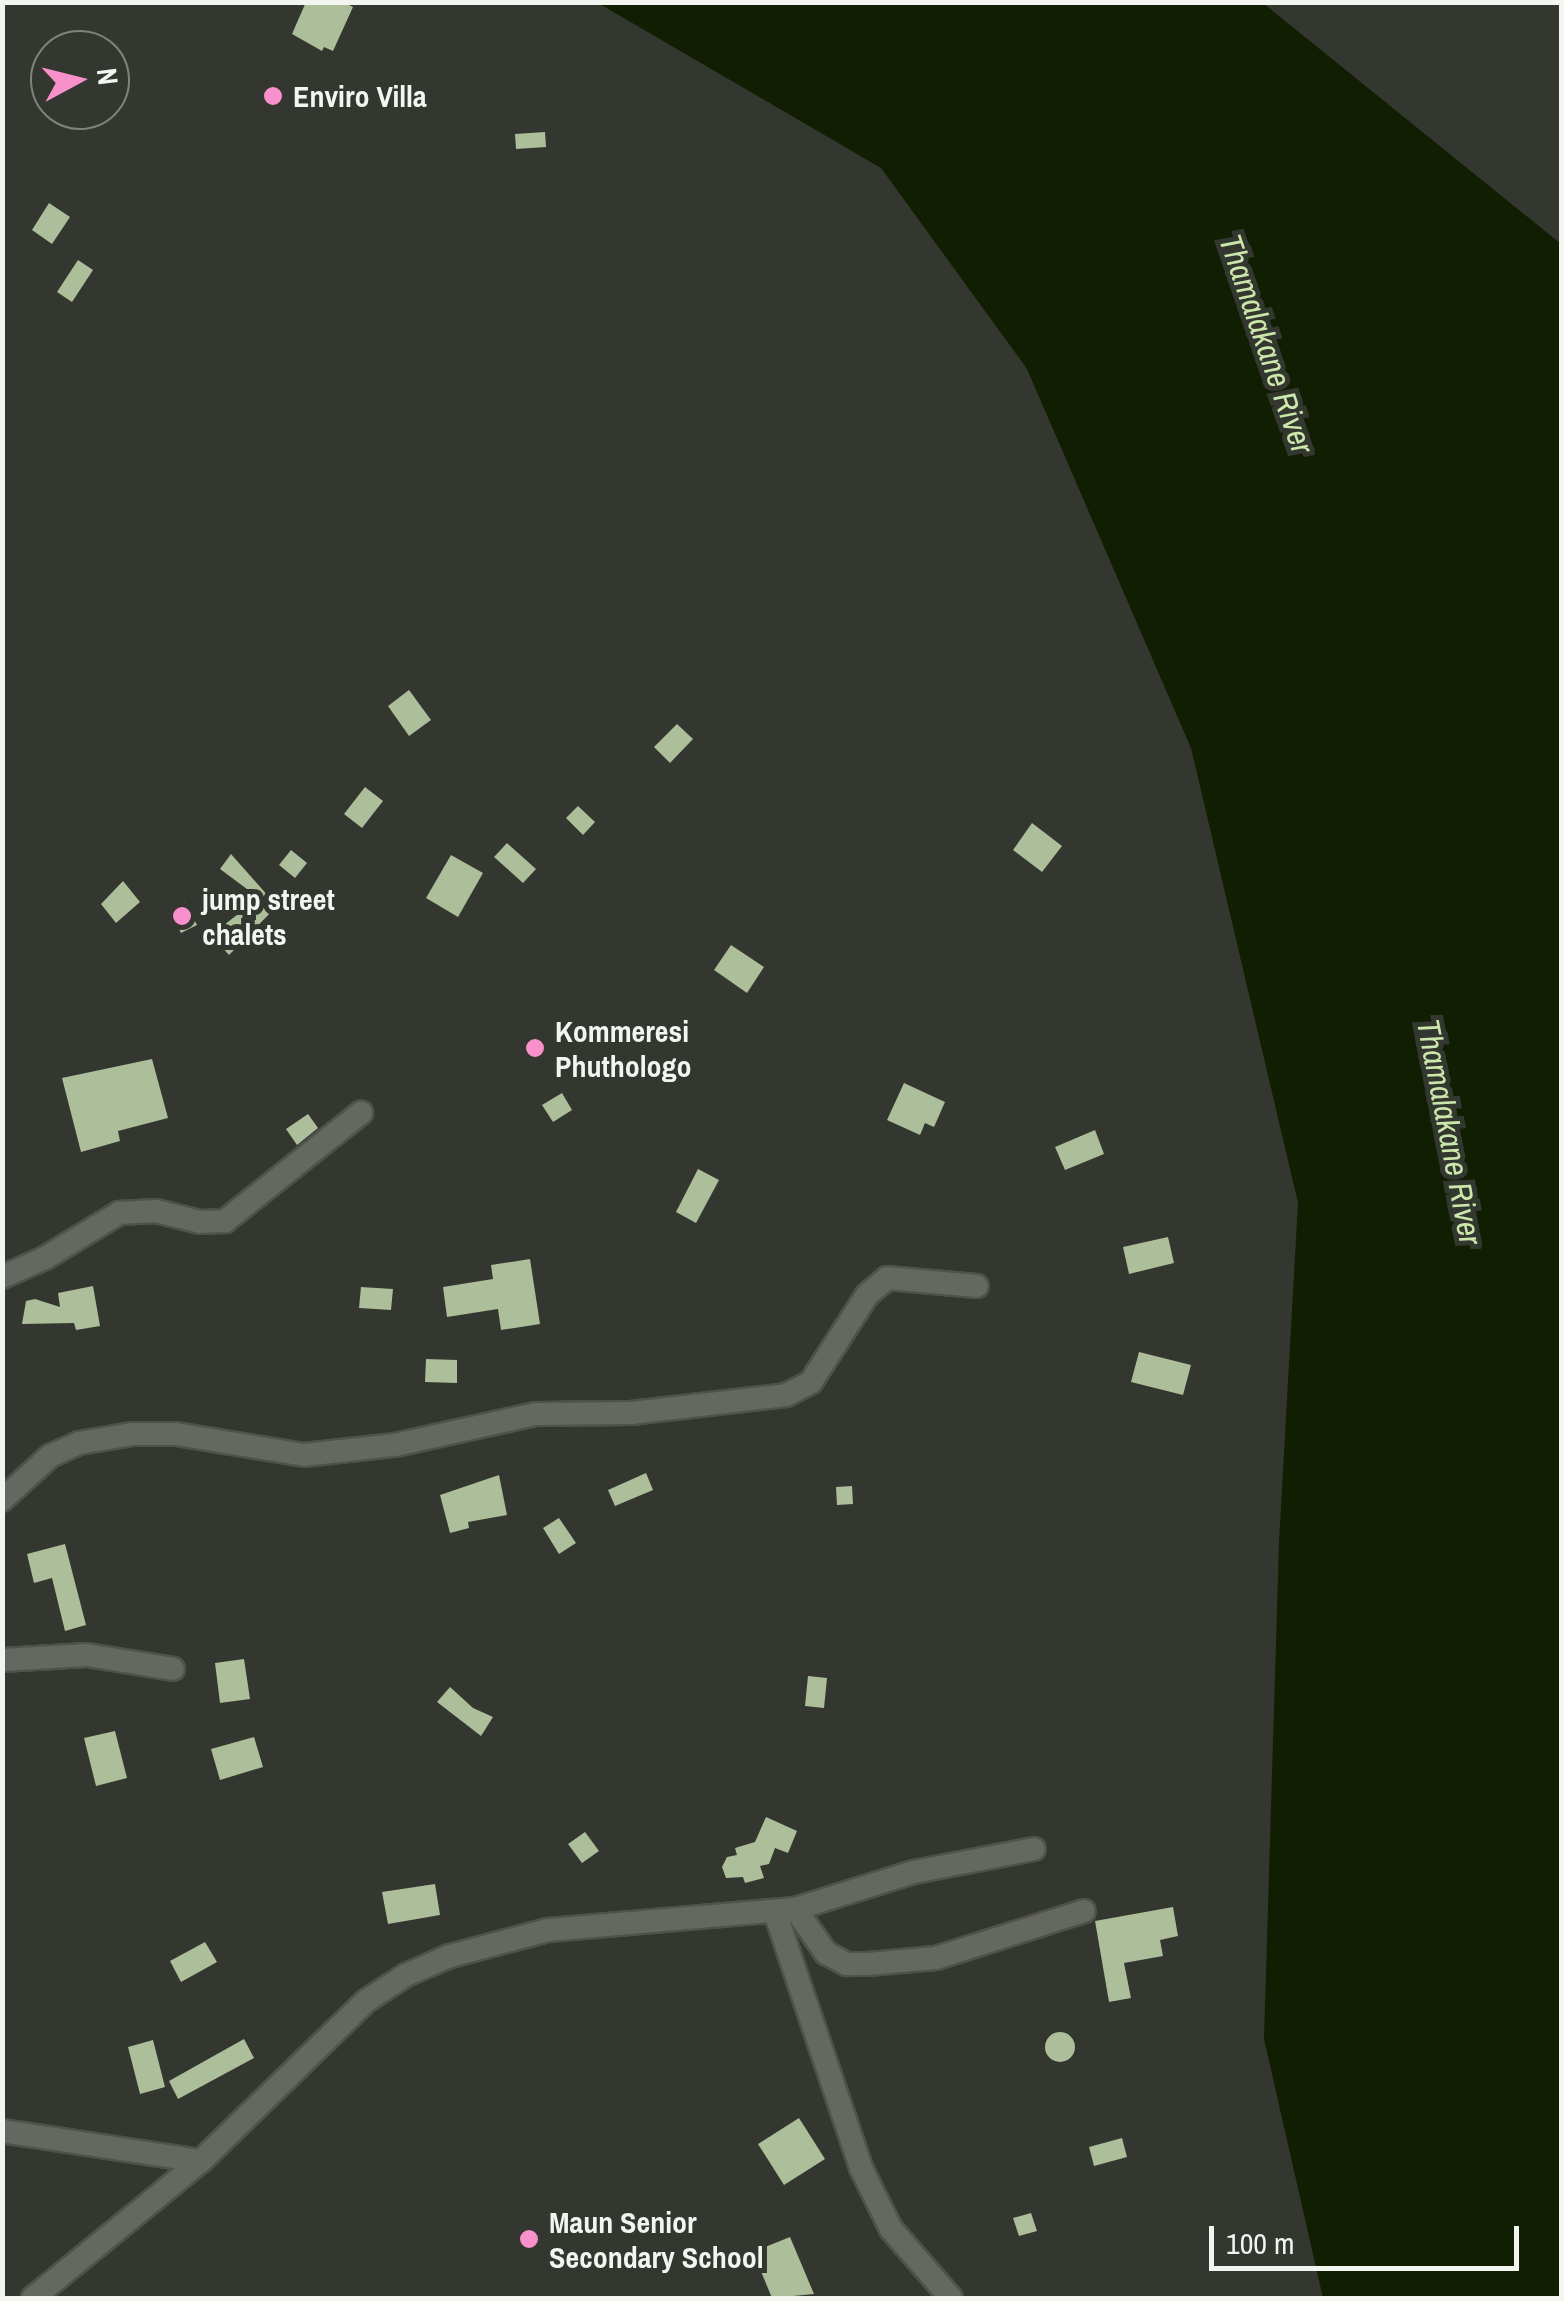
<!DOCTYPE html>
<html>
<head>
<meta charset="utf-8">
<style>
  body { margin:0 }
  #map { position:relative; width:1564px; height:2301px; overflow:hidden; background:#33372f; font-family:"Archivo Narrow",sans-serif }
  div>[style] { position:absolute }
  .water>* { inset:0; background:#111e01 }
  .building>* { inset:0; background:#adbe9a }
  .round { border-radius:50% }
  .roads { filter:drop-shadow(2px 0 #4f524b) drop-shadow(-2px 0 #4f524b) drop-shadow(0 2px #4f524b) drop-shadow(0 -2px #4f524b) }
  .minor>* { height:22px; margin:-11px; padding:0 11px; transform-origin:11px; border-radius:11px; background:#646860 }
  .dots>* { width:28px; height:28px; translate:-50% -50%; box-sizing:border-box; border:5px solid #33372f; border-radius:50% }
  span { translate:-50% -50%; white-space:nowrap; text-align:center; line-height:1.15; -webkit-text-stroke:10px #33372f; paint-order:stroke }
  .poi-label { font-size:30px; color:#f2f5f0; font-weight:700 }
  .left { translate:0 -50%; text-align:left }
  .water-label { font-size:32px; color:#cbe7ab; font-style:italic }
  .frame { position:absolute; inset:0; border:5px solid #f2f5f0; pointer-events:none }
  .north { position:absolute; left:30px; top:30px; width:100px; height:100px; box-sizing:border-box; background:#33372f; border:2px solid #7f837c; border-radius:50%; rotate:83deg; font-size:28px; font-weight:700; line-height:40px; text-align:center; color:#f2f5f0 }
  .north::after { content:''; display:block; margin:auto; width:35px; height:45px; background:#f890cb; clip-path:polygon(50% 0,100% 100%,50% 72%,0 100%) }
  .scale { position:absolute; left:1209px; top:2226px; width:310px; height:45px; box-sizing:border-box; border:5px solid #f2f5f0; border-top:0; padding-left:12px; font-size:30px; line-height:35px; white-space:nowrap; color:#f2f5f0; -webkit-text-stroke:8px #33372f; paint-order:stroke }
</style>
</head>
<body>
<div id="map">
  <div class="water">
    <div style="clip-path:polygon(598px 3px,1263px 3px,1561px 244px,1561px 2298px,1323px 2298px,1264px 2039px,1279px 1543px,1298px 1203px,1191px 748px,1027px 369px,881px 168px)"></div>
  </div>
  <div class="building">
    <div style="clip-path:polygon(306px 2px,343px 2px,353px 7px,333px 51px,324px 47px,322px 51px,292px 34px)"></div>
    <div style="clip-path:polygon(545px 132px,546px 147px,516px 149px,515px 134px)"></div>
    <div style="clip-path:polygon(49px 203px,70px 217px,52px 244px,32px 230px)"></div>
    <div style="clip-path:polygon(78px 260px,93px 270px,72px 302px,57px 292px)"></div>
    <div style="clip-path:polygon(409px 690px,431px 720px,409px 736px,388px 706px)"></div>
    <div style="clip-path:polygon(677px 724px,693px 739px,670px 763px,654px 747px)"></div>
    <div style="clip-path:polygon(365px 787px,383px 801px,362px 828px,344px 814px)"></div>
    <div style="clip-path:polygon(578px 806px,595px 822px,583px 835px,566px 818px)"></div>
    <div style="clip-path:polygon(1032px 823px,1062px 846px,1042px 872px,1013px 850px)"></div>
    <div style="clip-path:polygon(507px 843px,536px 869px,523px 883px,494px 857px)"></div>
    <div style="clip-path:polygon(291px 850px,307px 863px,295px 878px,279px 865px)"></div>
    <div style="clip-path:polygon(231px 854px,277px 906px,229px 955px,211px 935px,259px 898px,220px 869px)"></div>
    <div style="clip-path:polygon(451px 855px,483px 873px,458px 917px,426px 898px)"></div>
    <div style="clip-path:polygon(123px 881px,140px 902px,116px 923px,101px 904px)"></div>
    <div style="clip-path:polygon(185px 902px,197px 925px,181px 933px,170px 910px)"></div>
    <div style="clip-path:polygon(731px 945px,764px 967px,747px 993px,714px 970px)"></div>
    <div style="clip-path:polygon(152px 1059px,168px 1118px,118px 1131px,120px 1141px,81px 1152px,62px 1078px)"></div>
    <div style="clip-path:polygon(904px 1083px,945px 1102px,934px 1127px,925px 1123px,920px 1135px,887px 1120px)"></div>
    <div style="clip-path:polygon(562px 1093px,572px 1110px,553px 1122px,542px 1105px)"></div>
    <div style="clip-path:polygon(308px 1114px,318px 1128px,297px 1145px,286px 1129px)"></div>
    <div style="clip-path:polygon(1095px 1130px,1104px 1154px,1065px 1170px,1055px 1147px)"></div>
    <div style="clip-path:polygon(698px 1169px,719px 1180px,696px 1223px,676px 1212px)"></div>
    <div style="clip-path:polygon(1168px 1237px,1174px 1263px,1129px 1274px,1123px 1247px)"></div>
    <div style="clip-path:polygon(530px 1259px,540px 1324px,501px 1330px,498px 1309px,447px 1317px,443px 1287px,493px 1279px,491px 1265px)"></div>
    <div style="clip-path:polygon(93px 1286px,100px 1326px,76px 1330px,74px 1323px,22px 1324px,26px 1301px,35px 1299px,60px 1307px,58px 1293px)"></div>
    <div style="clip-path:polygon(361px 1287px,393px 1289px,391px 1310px,359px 1308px)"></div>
    <div style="clip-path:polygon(1139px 1352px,1191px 1365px,1183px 1395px,1131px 1382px)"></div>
    <div style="clip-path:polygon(426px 1359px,457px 1360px,457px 1383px,425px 1382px)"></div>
    <div style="clip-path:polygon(646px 1473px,653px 1490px,615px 1506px,608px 1490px)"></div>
    <div style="clip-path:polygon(499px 1475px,507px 1515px,468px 1522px,469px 1528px,450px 1533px,440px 1495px)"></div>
    <div style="clip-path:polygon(852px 1486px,853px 1504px,837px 1505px,836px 1487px)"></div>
    <div style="clip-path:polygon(559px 1518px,576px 1543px,559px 1554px,543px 1528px)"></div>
    <div style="clip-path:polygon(65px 1544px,86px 1625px,65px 1631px,52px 1578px,34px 1583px,27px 1554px)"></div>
    <div style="clip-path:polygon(244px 1659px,250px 1699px,220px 1703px,215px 1663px)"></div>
    <div style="clip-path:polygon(808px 1676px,827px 1678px,824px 1708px,805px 1706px)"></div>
    <div style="clip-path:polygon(450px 1687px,473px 1708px,493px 1717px,481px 1736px,437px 1702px)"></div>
    <div style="clip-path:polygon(115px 1731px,127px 1778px,96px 1786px,84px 1738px)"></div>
    <div style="clip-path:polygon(254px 1737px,263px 1767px,220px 1780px,211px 1749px)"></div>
    <div style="clip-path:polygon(766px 1817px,797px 1831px,788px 1853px,775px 1848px,769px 1864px,760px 1866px,764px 1878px,745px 1883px,743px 1877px,726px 1878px,722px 1867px,727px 1857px,737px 1855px,735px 1848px,755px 1842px)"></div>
    <div style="clip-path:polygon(585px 1832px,599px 1851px,582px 1863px,568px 1844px)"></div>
    <div style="clip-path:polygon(435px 1884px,440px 1915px,388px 1924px,382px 1892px)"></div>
    <div style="clip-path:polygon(1173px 1907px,1178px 1936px,1160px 1940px,1163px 1956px,1124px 1963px,1131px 1998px,1109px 2002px,1095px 1921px)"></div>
    <div style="clip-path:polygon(205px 1942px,217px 1962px,181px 1982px,170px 1961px)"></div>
    <div class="round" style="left:1045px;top:2032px;width:30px;height:30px"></div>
    <div style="clip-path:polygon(244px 2039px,254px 2058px,178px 2099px,169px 2081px)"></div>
    <div style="clip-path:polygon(153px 2040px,165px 2087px,140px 2094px,128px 2047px)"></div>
    <div style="clip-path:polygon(799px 2118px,825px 2159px,784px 2185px,758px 2144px)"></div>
    <div style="clip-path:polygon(1122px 2138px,1127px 2157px,1094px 2166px,1089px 2147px)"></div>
    <div style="clip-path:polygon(1031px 2213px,1037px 2231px,1019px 2236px,1013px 2218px)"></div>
    <div style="clip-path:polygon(790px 2237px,814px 2294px,772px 2298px,753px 2252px)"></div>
  </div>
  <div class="roads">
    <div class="minor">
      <div style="left:2px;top:1277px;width:47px;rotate:-23.8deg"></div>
      <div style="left:45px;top:1258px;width:87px;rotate:-31.3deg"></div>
      <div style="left:119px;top:1213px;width:37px;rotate:-3deg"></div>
      <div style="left:156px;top:1211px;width:45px;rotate:14deg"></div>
      <div style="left:200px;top:1222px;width:25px;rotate:-2deg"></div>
      <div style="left:225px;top:1221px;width:174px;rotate:-38.5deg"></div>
      <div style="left:2px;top:1500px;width:65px;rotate:-42.5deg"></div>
      <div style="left:50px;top:1456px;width:32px;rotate:-24deg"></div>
      <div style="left:79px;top:1443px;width:55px;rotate:-9.5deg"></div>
      <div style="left:133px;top:1434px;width:43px"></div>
      <div style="left:176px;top:1434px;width:130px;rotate:9.3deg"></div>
      <div style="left:304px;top:1455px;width:92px;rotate:-6.3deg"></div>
      <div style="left:395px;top:1445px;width:144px;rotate:-12.4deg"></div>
      <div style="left:536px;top:1414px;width:95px;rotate:-0.6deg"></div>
      <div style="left:631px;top:1413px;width:156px;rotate:-6.6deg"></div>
      <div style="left:786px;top:1395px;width:28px;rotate:-27deg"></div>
      <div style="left:811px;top:1382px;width:103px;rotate:-57.2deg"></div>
      <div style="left:867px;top:1295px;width:26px;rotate:-40deg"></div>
      <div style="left:887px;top:1278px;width:90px;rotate:5.1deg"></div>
      <div style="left:2px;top:1660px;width:85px;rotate:-3.4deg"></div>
      <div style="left:87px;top:1655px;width:87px;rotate:9.2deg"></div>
      <div style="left:795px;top:1909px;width:54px;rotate:54.8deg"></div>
      <div style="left:826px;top:1953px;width:24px;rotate:28deg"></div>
      <div style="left:847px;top:1964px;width:21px"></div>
      <div style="left:868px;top:1964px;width:68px;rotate:-5deg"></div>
      <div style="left:936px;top:1958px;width:155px;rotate:-17.6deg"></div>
      <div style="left:775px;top:1912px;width:270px;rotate:71.4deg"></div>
      <div style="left:861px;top:2168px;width:68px;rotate:63.8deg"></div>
      <div style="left:891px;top:2229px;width:91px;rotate:49deg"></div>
      <div style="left:2px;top:2131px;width:201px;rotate:8.6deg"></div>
      <div style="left:33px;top:2298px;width:217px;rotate:-39.2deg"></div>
      <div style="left:201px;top:2161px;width:230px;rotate:-44.1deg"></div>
      <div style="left:366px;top:2001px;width:48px;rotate:-33deg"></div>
      <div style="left:406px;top:1975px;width:48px;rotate:-23.4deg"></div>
      <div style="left:450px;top:1956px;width:101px;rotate:-14.9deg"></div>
      <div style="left:548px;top:1930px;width:248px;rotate:-4.9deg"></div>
      <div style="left:795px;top:1909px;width:125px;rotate:-17.3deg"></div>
      <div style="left:914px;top:1872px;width:122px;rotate:-10.9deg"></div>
    </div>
  </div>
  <div class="dots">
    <div style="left:273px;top:96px;background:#f890cb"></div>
    <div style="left:182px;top:916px;background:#f890cb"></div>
    <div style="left:535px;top:1048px;background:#f890cb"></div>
    <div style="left:529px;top:2239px;background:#f890cb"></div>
  </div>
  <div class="poi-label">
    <span class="left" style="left:293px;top:96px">Enviro Villa</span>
    <span class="left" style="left:202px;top:916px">jump street<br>chalets</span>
    <span class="left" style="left:555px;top:1048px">Kommeresi<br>Phuthologo</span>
    <span class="left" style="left:549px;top:2239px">Maun Senior<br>Secondary School</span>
  </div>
  <div class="water-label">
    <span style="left:1266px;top:344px;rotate:71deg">Thamalakane River</span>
    <span style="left:1449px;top:1132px;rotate:79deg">Thamalakane River</span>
  </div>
  <div class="frame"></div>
  <div class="north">N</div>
  <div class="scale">100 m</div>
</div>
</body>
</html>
